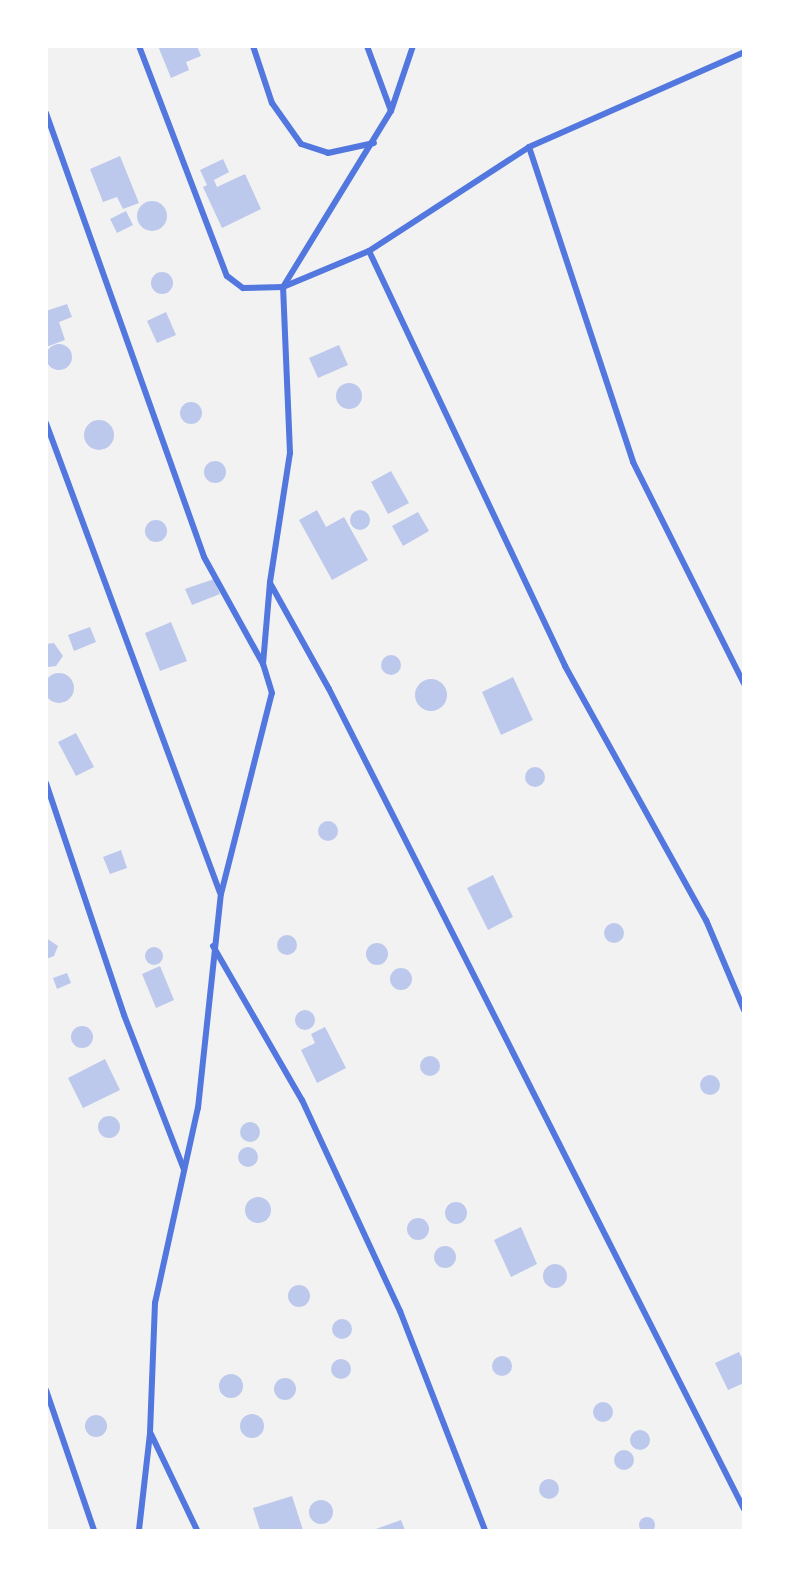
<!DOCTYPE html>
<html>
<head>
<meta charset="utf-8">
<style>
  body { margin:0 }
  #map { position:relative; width:790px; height:1577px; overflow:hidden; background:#f2f2f2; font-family:Manrope,sans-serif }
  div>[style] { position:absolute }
  .building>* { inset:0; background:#bdc9ec }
  .round { border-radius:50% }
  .minor>* { height:6px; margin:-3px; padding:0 3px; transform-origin:3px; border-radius:3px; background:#5277de }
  span { translate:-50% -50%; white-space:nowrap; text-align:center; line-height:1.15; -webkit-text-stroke:6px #fff; paint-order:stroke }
  .frame { position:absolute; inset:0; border:48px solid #fff; pointer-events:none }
</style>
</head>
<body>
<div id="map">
  <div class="building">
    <div style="clip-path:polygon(158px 46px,197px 46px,201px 56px,186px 62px,189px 70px,171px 78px)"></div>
    <div style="clip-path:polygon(120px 156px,139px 203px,123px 209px,117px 197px,103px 202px,90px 169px)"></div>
    <div style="clip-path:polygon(223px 159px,229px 172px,214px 180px,217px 187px,245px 174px,261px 209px,222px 228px,203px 187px,207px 185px,200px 170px)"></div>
    <div class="round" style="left:137px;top:201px;width:30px;height:30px"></div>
    <div style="clip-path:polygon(126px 211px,133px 225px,117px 233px,110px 219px)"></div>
    <div class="round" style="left:151px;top:272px;width:22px;height:22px"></div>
    <div style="clip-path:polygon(67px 304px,72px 317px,59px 322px,65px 340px,46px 347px,46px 311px)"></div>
    <div style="clip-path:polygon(166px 312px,176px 335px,157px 343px,147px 321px)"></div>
    <div class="round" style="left:46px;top:344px;width:26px;height:26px"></div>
    <div style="clip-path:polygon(339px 345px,348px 365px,318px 378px,309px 358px)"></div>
    <div class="round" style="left:336px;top:383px;width:26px;height:26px"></div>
    <div class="round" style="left:180px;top:402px;width:22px;height:22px"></div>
    <div class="round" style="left:84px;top:420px;width:30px;height:30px"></div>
    <div class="round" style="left:204px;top:461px;width:22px;height:22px"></div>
    <div style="clip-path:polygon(391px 471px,409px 503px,388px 514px,371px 482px)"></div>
    <div class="round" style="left:350px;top:510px;width:20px;height:20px"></div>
    <div style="clip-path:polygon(317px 510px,326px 527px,344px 517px,368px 560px,332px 580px,299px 520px)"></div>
    <div style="clip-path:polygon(418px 512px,429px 531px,403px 546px,392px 526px)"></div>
    <div class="round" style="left:145px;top:520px;width:22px;height:22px"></div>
    <div style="clip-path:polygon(214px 579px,220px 594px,192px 605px,185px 589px)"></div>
    <div style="clip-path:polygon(171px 622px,187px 661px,160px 671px,145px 633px)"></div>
    <div style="clip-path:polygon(90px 627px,96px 642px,74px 651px,68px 635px)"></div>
    <div style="clip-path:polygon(54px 643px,63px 656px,56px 666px,48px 667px,46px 644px)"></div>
    <div class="round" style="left:381px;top:655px;width:20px;height:20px"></div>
    <div class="round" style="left:44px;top:673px;width:30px;height:30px"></div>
    <div style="clip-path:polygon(513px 677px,533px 720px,501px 735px,482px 692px)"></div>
    <div class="round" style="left:415px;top:679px;width:32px;height:32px"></div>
    <div style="clip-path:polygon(76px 733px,94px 767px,76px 776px,58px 742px)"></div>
    <div class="round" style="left:525px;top:767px;width:20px;height:20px"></div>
    <div class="round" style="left:318px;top:821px;width:20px;height:20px"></div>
    <div style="clip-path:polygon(121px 850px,127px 868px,110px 874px,103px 857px)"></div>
    <div style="clip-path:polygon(493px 875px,513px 917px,488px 930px,467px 888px)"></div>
    <div class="round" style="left:604px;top:923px;width:20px;height:20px"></div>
    <div class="round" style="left:277px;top:935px;width:20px;height:20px"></div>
    <div style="clip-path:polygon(46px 938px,58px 946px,54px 956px,46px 959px)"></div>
    <div class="round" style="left:366px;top:943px;width:22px;height:22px"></div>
    <div class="round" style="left:145px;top:947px;width:18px;height:18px"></div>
    <div style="clip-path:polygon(160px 966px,174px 1000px,156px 1008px,142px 974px)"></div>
    <div class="round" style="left:390px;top:968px;width:22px;height:22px"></div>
    <div style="clip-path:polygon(67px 973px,71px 983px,57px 989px,53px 978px)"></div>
    <div class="round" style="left:295px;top:1010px;width:20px;height:20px"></div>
    <div class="round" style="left:71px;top:1026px;width:22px;height:22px"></div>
    <div style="clip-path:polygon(325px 1027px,346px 1068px,317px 1083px,301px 1050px,315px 1043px,311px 1034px)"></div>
    <div class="round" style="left:420px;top:1056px;width:20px;height:20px"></div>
    <div style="clip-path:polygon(105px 1059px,120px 1090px,83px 1108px,68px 1078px)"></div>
    <div class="round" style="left:700px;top:1075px;width:20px;height:20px"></div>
    <div class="round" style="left:98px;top:1116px;width:22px;height:22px"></div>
    <div class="round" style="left:240px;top:1122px;width:20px;height:20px"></div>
    <div class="round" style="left:238px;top:1147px;width:20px;height:20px"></div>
    <div class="round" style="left:245px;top:1197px;width:26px;height:26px"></div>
    <div class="round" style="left:445px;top:1202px;width:22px;height:22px"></div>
    <div class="round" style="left:407px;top:1218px;width:22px;height:22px"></div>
    <div style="clip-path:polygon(521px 1227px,537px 1264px,511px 1277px,494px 1240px)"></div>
    <div class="round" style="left:434px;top:1246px;width:22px;height:22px"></div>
    <div class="round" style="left:543px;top:1264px;width:24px;height:24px"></div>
    <div class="round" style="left:288px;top:1285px;width:22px;height:22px"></div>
    <div class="round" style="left:332px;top:1319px;width:20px;height:20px"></div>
    <div style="clip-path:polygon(739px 1352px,744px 1362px,744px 1383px,728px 1390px,715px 1363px)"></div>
    <div class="round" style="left:492px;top:1356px;width:20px;height:20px"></div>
    <div class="round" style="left:331px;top:1359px;width:20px;height:20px"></div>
    <div class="round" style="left:219px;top:1374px;width:24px;height:24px"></div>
    <div class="round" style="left:274px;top:1378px;width:22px;height:22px"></div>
    <div class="round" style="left:593px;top:1402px;width:20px;height:20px"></div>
    <div class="round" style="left:240px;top:1414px;width:24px;height:24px"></div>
    <div class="round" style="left:85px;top:1415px;width:22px;height:22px"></div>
    <div class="round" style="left:630px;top:1430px;width:20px;height:20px"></div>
    <div class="round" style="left:614px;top:1450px;width:20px;height:20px"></div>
    <div class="round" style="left:539px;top:1479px;width:20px;height:20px"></div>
    <div style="clip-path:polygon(292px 1496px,303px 1530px,260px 1530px,253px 1508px)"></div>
    <div class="round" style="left:309px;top:1500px;width:24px;height:24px"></div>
    <div class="round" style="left:639px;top:1517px;width:16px;height:16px"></div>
    <div style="clip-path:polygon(401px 1520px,405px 1530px,373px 1530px)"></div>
  </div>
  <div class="minor">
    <div style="left:139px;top:46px;width:246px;rotate:69.1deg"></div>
    <div style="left:227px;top:276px;width:20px;rotate:37deg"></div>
    <div style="left:243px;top:288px;width:40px;rotate:-1.4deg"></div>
    <div style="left:283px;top:287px;width:206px;rotate:-58.5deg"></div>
    <div style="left:391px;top:111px;width:69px;rotate:-71.3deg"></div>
    <div style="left:253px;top:46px;width:60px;rotate:71.6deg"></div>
    <div style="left:272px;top:103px;width:50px;rotate:54.7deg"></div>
    <div style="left:301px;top:144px;width:28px;rotate:18deg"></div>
    <div style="left:328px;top:153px;width:47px;rotate:-12.3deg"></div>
    <div style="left:367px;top:46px;width:69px;rotate:69.7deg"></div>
    <div style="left:46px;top:113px;width:471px;rotate:70.4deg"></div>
    <div style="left:204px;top:557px;width:120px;rotate:61.1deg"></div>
    <div style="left:529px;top:147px;width:332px;rotate:71.7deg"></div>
    <div style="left:633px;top:462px;width:248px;rotate:63.4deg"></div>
    <div style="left:369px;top:251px;width:459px;rotate:64.7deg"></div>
    <div style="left:565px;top:666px;width:291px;rotate:61deg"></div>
    <div style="left:706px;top:920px;width:98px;rotate:67.1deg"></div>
    <div style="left:46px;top:423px;width:501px;rotate:69.68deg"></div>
    <div style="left:270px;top:583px;width:121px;rotate:60.9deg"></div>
    <div style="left:329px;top:689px;width:919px;rotate:63.16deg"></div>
    <div style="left:46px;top:783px;width:245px;rotate:71.4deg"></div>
    <div style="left:124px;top:1015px;width:166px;rotate:68.8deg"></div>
    <div style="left:213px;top:946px;width:178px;rotate:60deg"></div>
    <div style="left:302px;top:1100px;width:233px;rotate:65.1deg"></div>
    <div style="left:400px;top:1311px;width:235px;rotate:68.8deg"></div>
    <div style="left:46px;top:1390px;width:148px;rotate:71.1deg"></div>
    <div style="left:151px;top:1434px;width:106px;rotate:64.4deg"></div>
    <div style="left:139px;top:1530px;width:98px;rotate:-83.5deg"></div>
    <div style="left:150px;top:1433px;width:130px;rotate:-87.8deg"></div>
    <div style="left:155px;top:1303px;width:200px;rotate:-77.6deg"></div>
    <div style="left:198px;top:1108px;width:215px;rotate:-83.9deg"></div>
    <div style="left:221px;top:894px;width:207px;rotate:-75.8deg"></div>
    <div style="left:272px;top:693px;width:30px;rotate:-107deg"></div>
    <div style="left:263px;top:664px;width:82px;rotate:-85.1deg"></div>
    <div style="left:270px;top:582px;width:131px;rotate:-81.2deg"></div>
    <div style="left:290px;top:453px;width:166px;rotate:-92.4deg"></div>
    <div style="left:283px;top:287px;width:93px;rotate:-22.7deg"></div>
    <div style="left:369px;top:251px;width:191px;rotate:-33deg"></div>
    <div style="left:529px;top:147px;width:235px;rotate:-23.8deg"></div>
  </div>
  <div class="frame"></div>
</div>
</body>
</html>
